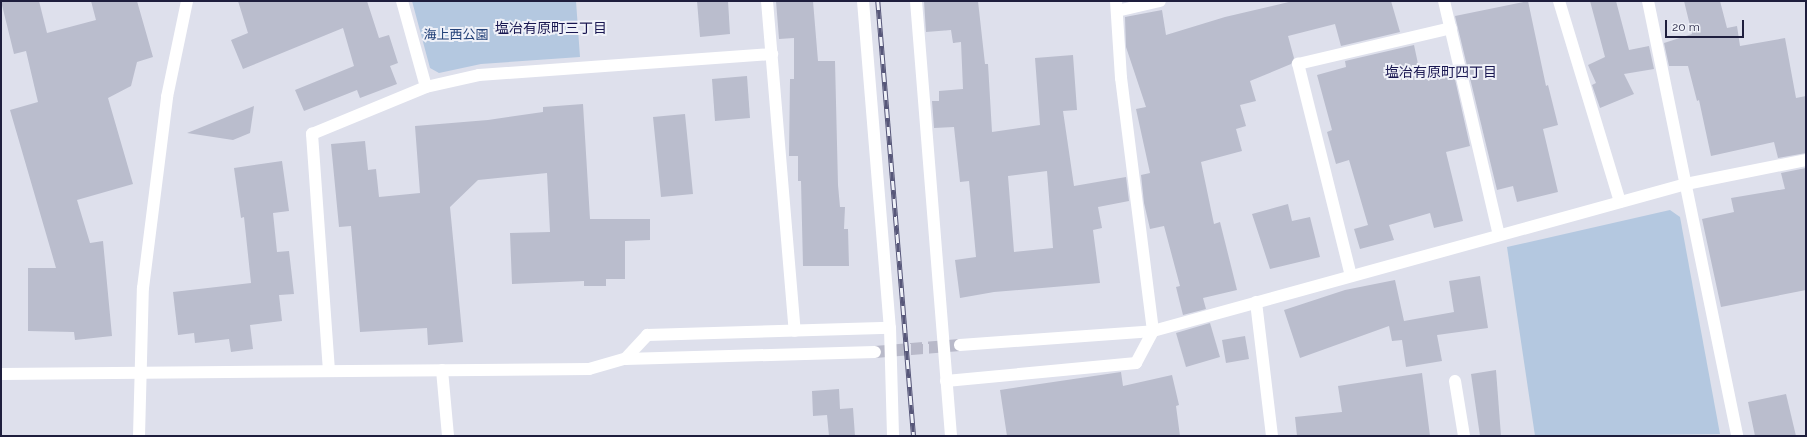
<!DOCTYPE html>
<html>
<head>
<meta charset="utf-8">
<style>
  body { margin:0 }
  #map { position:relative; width:1807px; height:437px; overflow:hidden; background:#dee0ec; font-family:Raleway,"Noto Sans JP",sans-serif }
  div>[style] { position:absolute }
  .green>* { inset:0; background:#b4c8e0 }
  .building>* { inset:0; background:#babdcd }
  .minor-tunnel>* { height:12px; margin-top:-6px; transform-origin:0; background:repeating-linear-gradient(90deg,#b8b9c9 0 12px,transparent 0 18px) }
  .minor>* { height:12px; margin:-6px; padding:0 6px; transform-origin:6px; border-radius:6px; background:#fff }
  .rail>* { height:4.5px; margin-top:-2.25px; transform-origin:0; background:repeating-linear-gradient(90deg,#eff1f8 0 9px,#575779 0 18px); box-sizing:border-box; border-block:1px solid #575779 }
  span { translate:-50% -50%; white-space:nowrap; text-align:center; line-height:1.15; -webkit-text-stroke:4px #eff1f8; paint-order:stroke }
  .park-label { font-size:13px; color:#234178 }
  .neighbourhood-label { font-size:14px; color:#191751 }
  .frame { position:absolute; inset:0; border:2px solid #1e1e3d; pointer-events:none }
  .scale { position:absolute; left:1665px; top:20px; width:79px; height:18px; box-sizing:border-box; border:2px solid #1e1e3d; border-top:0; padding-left:5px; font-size:12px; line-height:14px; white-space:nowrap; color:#1e1e3d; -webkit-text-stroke:3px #eff1f8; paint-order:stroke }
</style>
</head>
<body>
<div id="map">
  <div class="green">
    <div style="clip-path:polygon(412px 1px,576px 1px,580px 57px,481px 64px,439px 73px,430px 68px)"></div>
    <div style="clip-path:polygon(1670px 210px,1680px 217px,1720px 434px,1535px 436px,1507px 247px)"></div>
  </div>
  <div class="building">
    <div style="clip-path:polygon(1px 1px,39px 1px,47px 33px,96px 20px,91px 1px,137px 1px,153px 57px,137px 62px,131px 86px,108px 98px,133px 184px,77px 200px,90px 243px,103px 241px,112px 336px,75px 340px,74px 332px,28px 331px,28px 268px,56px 268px,10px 110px,38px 102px,26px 51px,14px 54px)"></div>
    <div style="clip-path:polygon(238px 1px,367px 1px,379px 38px,389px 35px,398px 63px,390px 66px,397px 84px,360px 98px,357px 90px,304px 111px,295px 90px,354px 66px,343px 28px,243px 69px,231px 40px,248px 33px)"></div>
    <div style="clip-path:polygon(697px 1px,728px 1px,730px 34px,700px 37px)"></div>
    <div style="clip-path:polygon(776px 1px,813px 1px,818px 61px,835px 61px,838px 185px,840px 207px,845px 207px,844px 229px,848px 229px,849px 266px,803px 266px,801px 181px,798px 181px,798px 156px,789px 156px,790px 79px,794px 79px,794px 38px,779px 39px)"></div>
    <div style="clip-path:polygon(evenodd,924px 1px,978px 1px,985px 64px,988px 64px,992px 132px,1040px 125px,1035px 58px,1073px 55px,1077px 110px,1063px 111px,1074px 186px,1126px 177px,1129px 201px,1098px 207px,1102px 228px,1093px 230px,1100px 283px,994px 292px,960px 298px,955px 260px,976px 257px,969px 181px,960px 182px,954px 127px,934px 128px,932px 101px,939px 101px,939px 91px,963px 89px,961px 42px,953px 43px,951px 30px,926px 32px,924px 1px,1047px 171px,1053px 248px,1014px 252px,1008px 176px,1047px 171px)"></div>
    <div style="clip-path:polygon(1293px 1px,1391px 1px,1400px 32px,1341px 46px,1335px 24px,1288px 36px,1294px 58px,1291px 64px,1250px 81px,1256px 101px,1240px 105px,1246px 126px,1236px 129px,1242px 151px,1201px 162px,1214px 224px,1220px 222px,1237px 290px,1203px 298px,1206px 309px,1183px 315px,1176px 287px,1180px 286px,1164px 226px,1150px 229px,1144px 203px,1141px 175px,1150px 173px,1136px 109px,1146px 107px,1126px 47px,1125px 17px,1162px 10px,1166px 35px,1225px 17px)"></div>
    <div style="clip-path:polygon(1528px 1px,1546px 86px,1548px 85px,1558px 125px,1543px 129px,1558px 192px,1517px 202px,1513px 186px,1497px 190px,1455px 16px)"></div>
    <div style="clip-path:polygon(1590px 1px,1616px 1px,1629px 50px,1649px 46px,1654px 69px,1624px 74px,1634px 94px,1600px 108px,1592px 85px,1596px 83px,1588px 65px,1605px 57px)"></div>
    <div style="clip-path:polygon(1684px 1px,1720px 1px,1727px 28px,1737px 26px,1740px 46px,1785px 38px,1796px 98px,1806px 96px,1806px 153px,1778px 158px,1774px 142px,1711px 156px,1699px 100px,1697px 101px,1688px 66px,1669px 66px,1664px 43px,1692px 34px)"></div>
    <div style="clip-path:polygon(1414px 45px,1420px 73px,1452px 66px,1470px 146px,1446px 152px,1463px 221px,1434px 228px,1430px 213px,1389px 225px,1394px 240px,1360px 249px,1354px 229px,1368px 225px,1349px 160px,1336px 164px,1327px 132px,1332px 130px,1317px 75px,1346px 67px,1345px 61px)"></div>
    <div style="clip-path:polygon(747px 76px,750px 118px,715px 121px,712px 79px)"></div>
    <div style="clip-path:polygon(583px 104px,590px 219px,650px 219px,650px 240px,625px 241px,625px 279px,606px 279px,606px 286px,584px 286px,584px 281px,512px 284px,510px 233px,550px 232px,547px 173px,478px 180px,450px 207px,463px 342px,428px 345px,427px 328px,360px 332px,351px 226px,339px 227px,331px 144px,365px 141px,368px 170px,376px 169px,379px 197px,420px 193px,415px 126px,488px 120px,543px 112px,543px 107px)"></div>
    <div style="clip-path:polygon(254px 106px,250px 133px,233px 140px,187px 133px)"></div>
    <div style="clip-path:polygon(685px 114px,693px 194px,661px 197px,653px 117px)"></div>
    <div style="clip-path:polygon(282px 161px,289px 211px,273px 213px,277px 252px,289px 251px,294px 294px,279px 295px,282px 321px,250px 325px,253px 349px,231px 352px,229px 339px,195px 343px,194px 333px,178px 335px,173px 292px,251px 283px,244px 217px,241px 218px,234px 168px)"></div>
    <div style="clip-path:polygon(1806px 168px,1806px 290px,1721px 307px,1702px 219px,1734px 212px,1731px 198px,1785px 189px,1781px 173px)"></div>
    <div style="clip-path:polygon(1288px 204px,1292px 221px,1310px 217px,1320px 257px,1270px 269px,1252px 214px)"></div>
    <div style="clip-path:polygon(1480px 276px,1488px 328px,1437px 335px,1442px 361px,1406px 367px,1402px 340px,1392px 341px,1389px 326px,1300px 358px,1284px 310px,1345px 290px,1395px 280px,1404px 321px,1454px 312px,1449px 281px)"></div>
    <div style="clip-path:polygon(1210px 323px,1220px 357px,1186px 367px,1176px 333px)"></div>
    <div style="clip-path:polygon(1245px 336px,1249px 359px,1226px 363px,1222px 340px)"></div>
    <div style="clip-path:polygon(1496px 370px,1501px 436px,1480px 436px,1471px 374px)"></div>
    <div style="clip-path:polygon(1121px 372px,1123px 386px,1172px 375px,1179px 405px,1176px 406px,1180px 436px,1007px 436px,1000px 390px)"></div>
    <div style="clip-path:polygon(1422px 373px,1430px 436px,1297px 436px,1295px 417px,1342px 412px,1338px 386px)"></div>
    <div style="clip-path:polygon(839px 389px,840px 409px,853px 408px,855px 436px,829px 436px,827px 415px,813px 416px,812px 391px)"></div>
    <div style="clip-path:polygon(1786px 394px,1796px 436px,1755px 436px,1748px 402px)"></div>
  </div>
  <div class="minor-tunnel">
    <div style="left:875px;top:352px;width:85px;rotate:-4.7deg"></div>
  </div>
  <div class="minor">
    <div style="left:402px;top:1px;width:89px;rotate:74.4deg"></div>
    <div style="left:767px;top:1px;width:331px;rotate:85.2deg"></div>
    <div style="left:863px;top:1px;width:328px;rotate:85.3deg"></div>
    <div style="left:890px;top:328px;width:108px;rotate:88.4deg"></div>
    <div style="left:916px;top:1px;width:436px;rotate:85.4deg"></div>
    <div style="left:1444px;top:1px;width:240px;rotate:76.8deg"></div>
    <div style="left:1559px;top:1px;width:210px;rotate:73.1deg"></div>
    <div style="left:1648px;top:1px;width:444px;rotate:78.4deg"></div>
    <div style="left:1117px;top:11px;width:44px;rotate:-13.1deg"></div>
    <div style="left:1351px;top:276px;width:219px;rotate:-104deg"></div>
    <div style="left:1298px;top:64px;width:157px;rotate:-13.2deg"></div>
    <div style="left:1256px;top:302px;width:135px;rotate:83.2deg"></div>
    <div style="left:960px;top:345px;width:194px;rotate:-4.1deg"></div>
    <div style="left:1153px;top:331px;width:553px;rotate:-15.42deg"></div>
    <div style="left:1686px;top:184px;width:122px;rotate:-11.3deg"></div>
    <div style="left:625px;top:359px;width:33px;rotate:-47deg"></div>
    <div style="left:647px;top:335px;width:243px;rotate:-1.7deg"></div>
    <div style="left:442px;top:370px;width:66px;rotate:84.8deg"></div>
    <div style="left:329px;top:371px;width:238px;rotate:-94.1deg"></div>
    <div style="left:312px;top:134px;width:123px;rotate:-22.4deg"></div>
    <div style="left:426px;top:87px;width:54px;rotate:-12.8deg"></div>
    <div style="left:479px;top:75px;width:294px;rotate:-4.1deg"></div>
    <div style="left:1px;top:374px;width:588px;rotate:-0.49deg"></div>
    <div style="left:589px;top:369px;width:37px;rotate:-16deg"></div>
    <div style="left:625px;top:359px;width:250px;rotate:-1.6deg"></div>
    <div style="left:946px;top:381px;width:191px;rotate:-5.4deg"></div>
    <div style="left:1136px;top:363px;width:36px;rotate:-62deg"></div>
    <div style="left:1153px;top:331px;width:255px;rotate:-97.2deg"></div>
    <div style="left:1121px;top:78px;width:77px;rotate:-93.7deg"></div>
    <div style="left:1455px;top:381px;width:56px;rotate:80.7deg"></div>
    <div style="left:139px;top:436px;width:148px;rotate:-88.5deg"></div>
    <div style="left:143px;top:288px;width:193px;rotate:-82.8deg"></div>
    <div style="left:167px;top:97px;width:98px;rotate:-78.2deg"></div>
  </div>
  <div class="rail">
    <div style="left:878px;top:1px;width:436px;rotate:85.3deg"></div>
  </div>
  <div class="park-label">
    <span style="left:456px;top:35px">海上西公園</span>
  </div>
  <div class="neighbourhood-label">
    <span style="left:551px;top:28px">塩冶有原町三丁目</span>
    <span style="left:1441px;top:72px">塩冶有原町四丁目</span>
  </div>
  <div class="frame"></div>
  <div class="scale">20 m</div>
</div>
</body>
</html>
